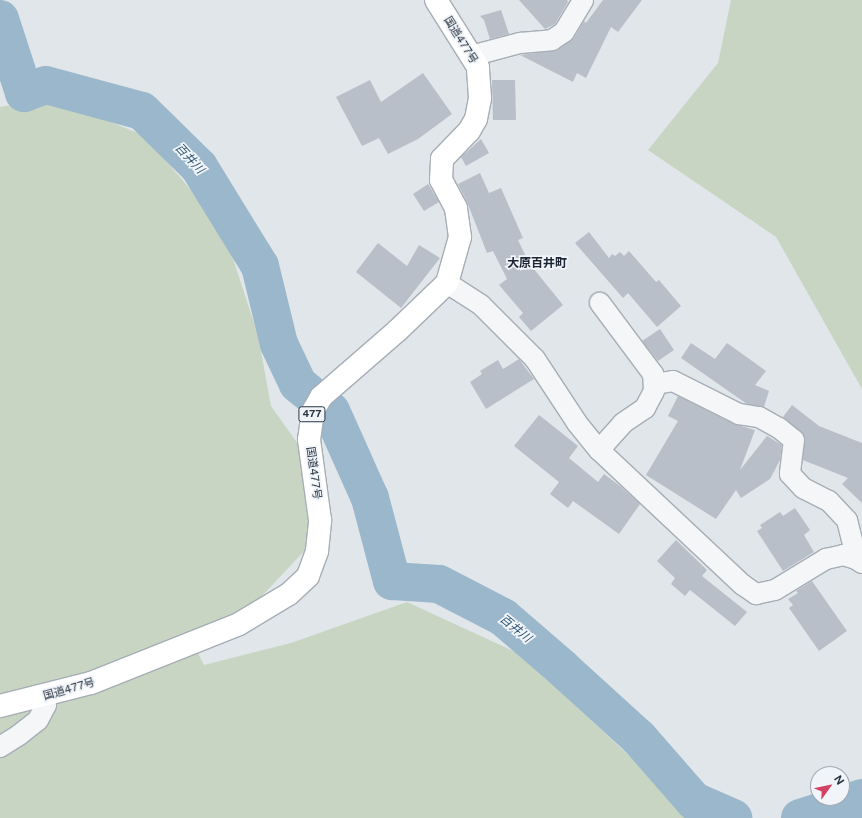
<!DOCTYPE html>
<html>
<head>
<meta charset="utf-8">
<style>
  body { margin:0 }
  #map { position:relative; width:862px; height:818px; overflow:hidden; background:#e1e6ea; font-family:"Public Sans","Noto Sans JP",sans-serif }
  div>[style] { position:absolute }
  .green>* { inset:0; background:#c8d5c2 }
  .river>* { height:38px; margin:-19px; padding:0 19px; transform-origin:19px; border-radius:19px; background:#9bb7cc }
  .building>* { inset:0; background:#b8bfc8 }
  .roads { filter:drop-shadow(1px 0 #a6adb5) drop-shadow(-1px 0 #a6adb5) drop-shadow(0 1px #a6adb5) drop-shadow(0 -1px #a6adb5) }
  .minor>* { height:20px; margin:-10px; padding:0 10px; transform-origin:10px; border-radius:10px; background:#f4f6f8 }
  .highway>* { height:22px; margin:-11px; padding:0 11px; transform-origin:11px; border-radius:11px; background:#fff }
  span { translate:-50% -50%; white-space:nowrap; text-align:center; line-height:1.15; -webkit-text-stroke:3.5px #f1f4f8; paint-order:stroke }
  .shield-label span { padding:1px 3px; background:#f1f4f8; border:1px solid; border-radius:3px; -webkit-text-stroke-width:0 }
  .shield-label { font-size:10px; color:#293543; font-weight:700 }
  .street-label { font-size:11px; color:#293543 }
  .water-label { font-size:12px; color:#315878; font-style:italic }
  .neighbourhood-label { font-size:12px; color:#1b2534; font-weight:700 }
  .north { position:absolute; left:810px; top:766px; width:40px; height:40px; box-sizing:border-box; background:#f1f4f8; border:1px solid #a1a8b0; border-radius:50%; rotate:57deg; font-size:11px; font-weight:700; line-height:16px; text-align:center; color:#293543 }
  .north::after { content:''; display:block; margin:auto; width:14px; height:18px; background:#d34265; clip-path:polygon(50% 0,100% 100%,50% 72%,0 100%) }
</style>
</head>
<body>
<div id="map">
  <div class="green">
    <div style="clip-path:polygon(731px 0,862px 0,862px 389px,776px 237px,648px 150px,718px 63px)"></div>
    <div style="clip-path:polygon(52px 98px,145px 136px,223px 228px,258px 335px,271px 406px,303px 451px,310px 545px,260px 598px,190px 637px,204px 665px,291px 643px,407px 602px,520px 654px,638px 764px,691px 818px,0 818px,0 107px)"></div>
  </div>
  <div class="river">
    <div style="left:0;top:19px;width:78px;rotate:72deg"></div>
    <div style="left:24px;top:93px;width:23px;rotate:-20deg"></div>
    <div style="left:46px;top:85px;width:99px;rotate:15.2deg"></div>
    <div style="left:142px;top:111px;width:80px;rotate:44.5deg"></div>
    <div style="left:199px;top:167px;width:116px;rotate:58.4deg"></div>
    <div style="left:260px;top:266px;width:80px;rotate:76.3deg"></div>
    <div style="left:279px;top:344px;width:44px;rotate:64.6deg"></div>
    <div style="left:298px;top:384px;width:13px;rotate:39deg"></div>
    <div style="left:331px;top:411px;width:95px;rotate:65.9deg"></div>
    <div style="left:370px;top:498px;width:86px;rotate:75.2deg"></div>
    <div style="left:392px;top:581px;width:47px;rotate:3.7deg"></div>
    <div style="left:439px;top:584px;width:72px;rotate:27.3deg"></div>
    <div style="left:503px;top:617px;width:78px;rotate:40.8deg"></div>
    <div style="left:562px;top:668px;width:104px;rotate:42.3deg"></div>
    <div style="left:639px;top:738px;width:84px;rotate:48.9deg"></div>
    <div style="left:694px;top:801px;width:43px;rotate:23.6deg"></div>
    <div style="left:800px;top:818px;width:65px;rotate:-17.9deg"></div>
  </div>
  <div class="building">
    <div style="clip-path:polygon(519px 0,567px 0,568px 2px,555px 24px,545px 29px)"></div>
    <div style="clip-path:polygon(603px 0,642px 0,618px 32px,611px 27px,586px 78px,577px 73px,573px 82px,520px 55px,558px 50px,574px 38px,584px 21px,586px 23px)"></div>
    <div style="clip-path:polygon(501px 10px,509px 34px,490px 39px,484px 20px,480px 16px)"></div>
    <div style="clip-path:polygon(423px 73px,452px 114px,418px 139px,388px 154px,379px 138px,362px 146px,336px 97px,370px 80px,381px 102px)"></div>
    <div style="clip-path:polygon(492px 80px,515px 80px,516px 120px,493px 120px)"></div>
    <div style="clip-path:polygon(481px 139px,489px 153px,466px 166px,461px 157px)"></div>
    <div style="clip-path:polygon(480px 173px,489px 193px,501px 188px,523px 238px,518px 240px,529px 263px,563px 305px,531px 331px,519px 317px,523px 313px,499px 285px,507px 279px,493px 251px,487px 253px,467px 202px,458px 184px)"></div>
    <div style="clip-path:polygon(428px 184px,439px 202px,424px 211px,413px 194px)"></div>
    <div style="clip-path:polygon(589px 232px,609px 258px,612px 254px,615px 256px,620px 252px,624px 256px,629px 251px,656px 282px,659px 280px,681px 306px,657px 327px,628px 293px,623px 298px,575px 243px)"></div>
    <div style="clip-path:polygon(378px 243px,407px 266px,419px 245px,440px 258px,401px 308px,356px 272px)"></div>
    <div style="clip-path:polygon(660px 329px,674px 350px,658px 361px,642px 341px)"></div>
    <div style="clip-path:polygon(691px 343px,715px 359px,727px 343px,766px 371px,755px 385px,769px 391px,764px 407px,747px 404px,681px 358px)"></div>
    <div style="clip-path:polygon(519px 359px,534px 379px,486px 409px,470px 382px,482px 374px,480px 371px,498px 360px,503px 369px)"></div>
    <div style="clip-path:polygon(678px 396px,734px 424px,755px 430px,740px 470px,767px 436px,782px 445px,780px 460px,770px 479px,741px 498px,736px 490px,716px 519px,646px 475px,678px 421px,668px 416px)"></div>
    <div style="clip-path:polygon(792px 405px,819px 426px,862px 443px,862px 503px,842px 484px,848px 478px,803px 460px,804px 435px,783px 417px)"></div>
    <div style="clip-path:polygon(539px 415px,578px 446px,569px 458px,598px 482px,604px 474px,620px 486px,640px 504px,619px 534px,573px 501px,568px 508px,550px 494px,559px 482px,514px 446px)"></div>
    <div style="clip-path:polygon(795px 508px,810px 530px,804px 535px,814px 552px,783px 571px,757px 531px,762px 528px,760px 525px,780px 512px,783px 516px)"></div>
    <div style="clip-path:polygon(676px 540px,707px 570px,702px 576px,747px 612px,735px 626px,690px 590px,685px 596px,671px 584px,675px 578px,657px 561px)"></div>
    <div style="clip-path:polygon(812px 581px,847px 631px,819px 651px,789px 608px,793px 605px,788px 599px,798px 593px,796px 591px)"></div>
  </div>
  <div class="roads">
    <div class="minor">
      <div style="left:471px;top:56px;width:51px;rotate:-14.9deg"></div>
      <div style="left:520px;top:43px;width:32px;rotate:-5deg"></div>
      <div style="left:552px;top:40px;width:14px;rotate:-34deg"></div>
      <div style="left:564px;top:32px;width:37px;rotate:-59deg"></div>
      <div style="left:447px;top:283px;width:40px;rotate:32.9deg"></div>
      <div style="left:481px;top:305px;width:76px;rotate:45deg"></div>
      <div style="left:535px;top:359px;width:77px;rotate:56.7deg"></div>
      <div style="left:577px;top:423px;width:35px;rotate:51deg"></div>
      <div style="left:599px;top:450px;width:197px;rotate:43.2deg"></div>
      <div style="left:743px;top:585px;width:16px;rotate:35deg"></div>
      <div style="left:756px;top:594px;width:19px;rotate:-12deg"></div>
      <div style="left:775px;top:590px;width:60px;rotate:-31.3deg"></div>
      <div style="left:826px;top:559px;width:17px;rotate:-13deg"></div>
      <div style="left:843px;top:555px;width:14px;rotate:17deg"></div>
      <div style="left:856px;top:559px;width:7px;rotate:34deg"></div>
      <div style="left:654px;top:384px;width:19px;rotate:-9deg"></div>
      <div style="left:673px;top:381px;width:74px;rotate:26.6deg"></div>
      <div style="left:739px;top:414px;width:20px;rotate:9deg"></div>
      <div style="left:759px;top:417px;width:23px;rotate:29deg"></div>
      <div style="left:779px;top:428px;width:19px;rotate:39deg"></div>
      <div style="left:794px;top:440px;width:34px;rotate:97deg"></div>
      <div style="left:790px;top:474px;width:19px;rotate:47deg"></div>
      <div style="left:803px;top:488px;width:29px;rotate:27deg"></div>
      <div style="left:829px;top:501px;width:26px;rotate:47deg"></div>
      <div style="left:847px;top:520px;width:29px;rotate:76deg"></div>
      <div style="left:854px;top:548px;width:9px;rotate:108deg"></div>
      <div style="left:599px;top:450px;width:36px;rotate:-48deg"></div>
      <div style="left:623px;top:423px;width:27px;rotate:-34deg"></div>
      <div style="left:645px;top:408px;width:19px;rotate:-62deg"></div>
      <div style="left:654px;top:391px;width:17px;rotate:-93deg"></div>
      <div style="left:653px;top:374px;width:89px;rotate:-126.7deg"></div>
      <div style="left:0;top:747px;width:22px;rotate:-32deg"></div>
      <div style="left:19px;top:735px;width:24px;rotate:-38deg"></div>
      <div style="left:38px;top:720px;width:17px;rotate:-62deg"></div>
      <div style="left:46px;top:705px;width:15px;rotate:-152deg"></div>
    </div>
    <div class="highway">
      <div style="left:0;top:706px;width:94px;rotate:-14.2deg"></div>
      <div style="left:91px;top:683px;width:159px;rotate:-21.7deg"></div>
      <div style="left:239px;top:624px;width:58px;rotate:-31deg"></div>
      <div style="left:289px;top:594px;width:26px;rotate:-43deg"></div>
      <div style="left:308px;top:576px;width:27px;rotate:-70deg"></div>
      <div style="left:317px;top:551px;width:31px;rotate:-84deg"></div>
      <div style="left:320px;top:520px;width:81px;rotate:-97.8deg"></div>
      <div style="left:309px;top:440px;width:29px;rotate:-82deg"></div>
      <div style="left:313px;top:411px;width:16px;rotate:-60deg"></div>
      <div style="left:321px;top:397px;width:101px;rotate:-41deg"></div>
      <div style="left:397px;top:331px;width:69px;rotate:-43.8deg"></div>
      <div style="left:447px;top:283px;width:48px;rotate:-74.2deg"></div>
      <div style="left:460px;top:237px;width:29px;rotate:-98deg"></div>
      <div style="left:456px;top:208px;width:32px;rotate:-118deg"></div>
      <div style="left:441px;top:180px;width:21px;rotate:-87deg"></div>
      <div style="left:442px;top:159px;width:39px;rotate:-46deg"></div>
      <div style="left:469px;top:131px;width:14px;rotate:-60deg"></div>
      <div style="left:476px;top:119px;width:21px;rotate:-79deg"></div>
      <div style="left:480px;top:98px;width:31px;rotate:-94deg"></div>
      <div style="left:478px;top:67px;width:79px;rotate:-122.1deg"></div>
    </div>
  </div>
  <div class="shield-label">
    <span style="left:312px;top:414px">477</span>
  </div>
  <div class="street-label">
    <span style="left:461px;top:40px;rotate:58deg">国道477号</span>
    <span style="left:314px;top:473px;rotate:82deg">国道477号</span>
    <span style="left:69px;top:689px;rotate:-16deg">国道477号</span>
  </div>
  <div class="water-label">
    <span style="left:189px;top:159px;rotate:47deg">百井川</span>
    <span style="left:515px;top:629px;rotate:39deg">百井川</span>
  </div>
  <div class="neighbourhood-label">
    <span style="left:537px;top:264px">大原百井町</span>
  </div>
  <div class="north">N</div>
</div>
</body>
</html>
